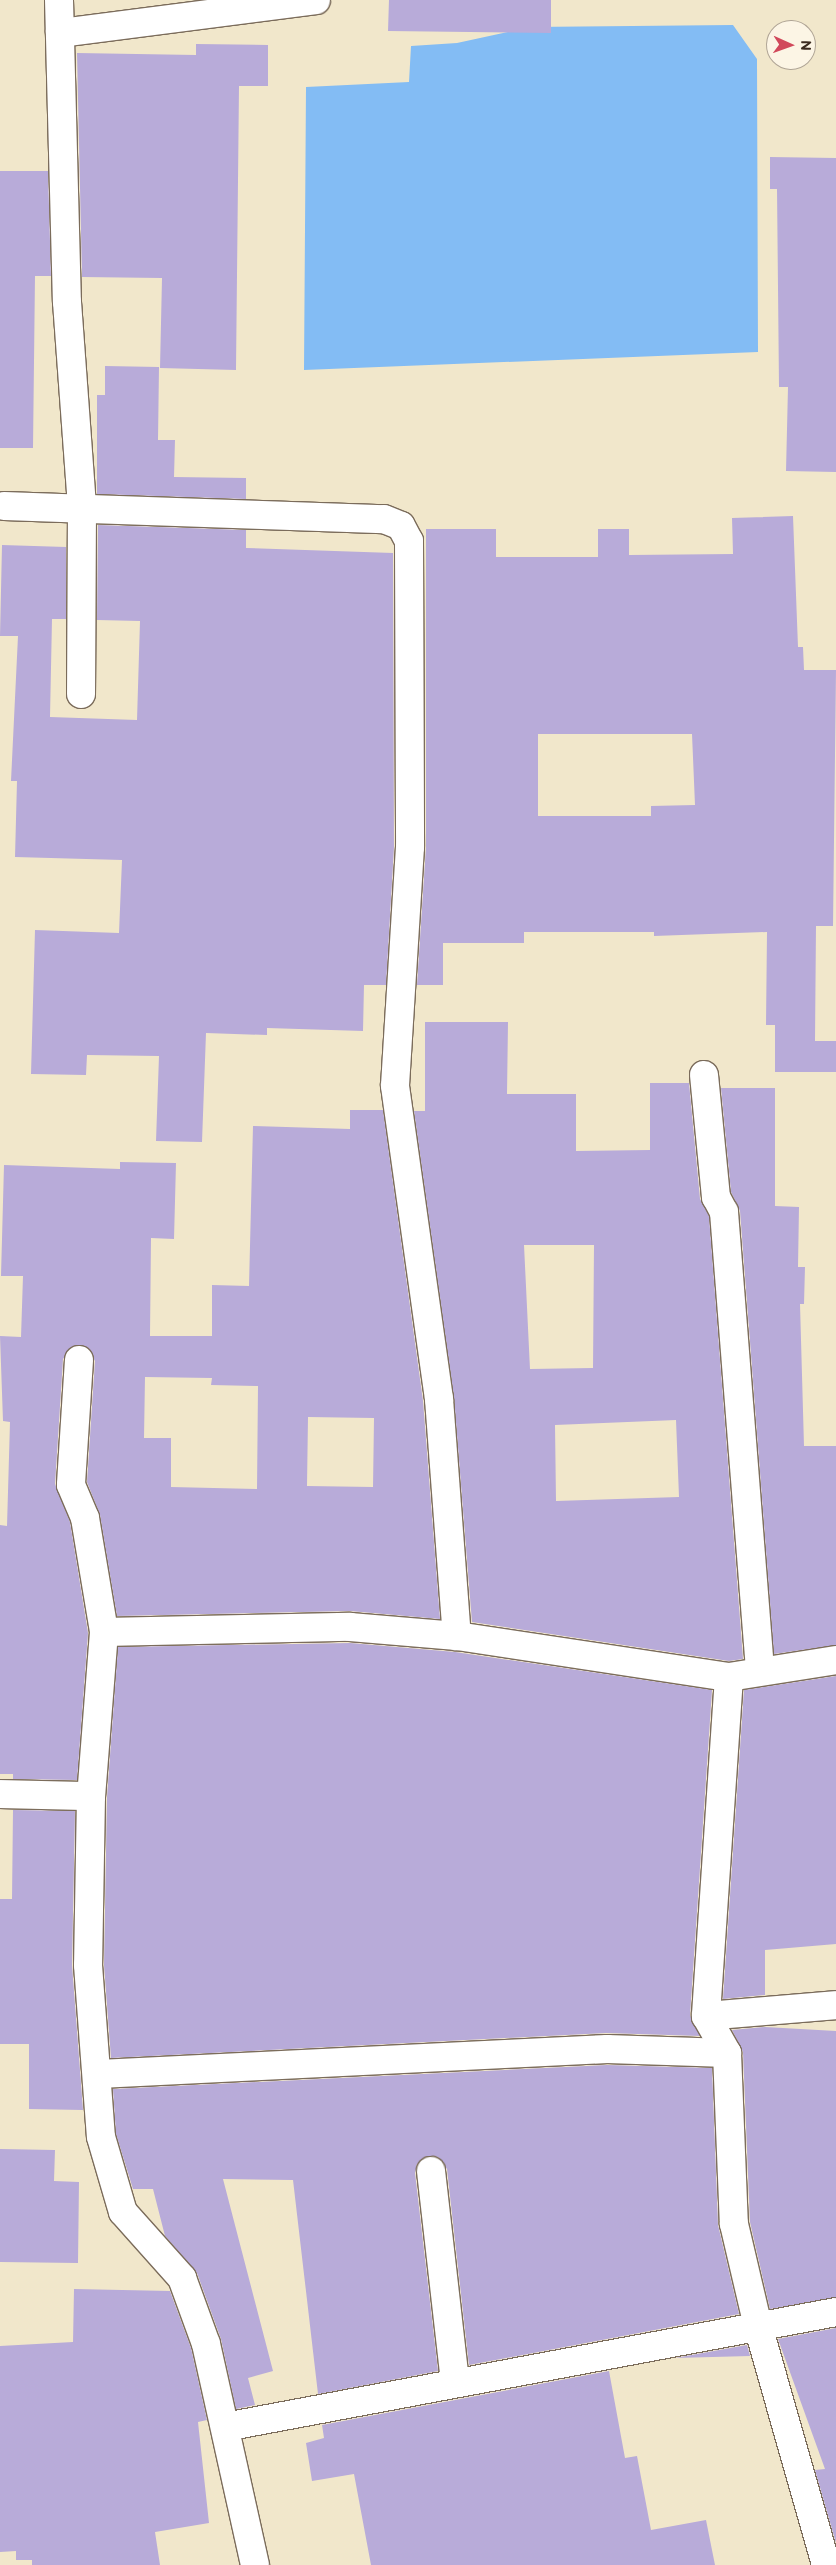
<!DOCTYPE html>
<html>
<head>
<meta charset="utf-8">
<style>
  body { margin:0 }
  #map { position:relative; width:836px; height:2565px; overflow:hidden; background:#f1e7cb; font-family:"Balsamiq Sans",sans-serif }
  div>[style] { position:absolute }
  .water>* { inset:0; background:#83bcf4 }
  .building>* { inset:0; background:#b8abd9 }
  .roads { filter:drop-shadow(1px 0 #7b6c5b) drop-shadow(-1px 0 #7b6c5b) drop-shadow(0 1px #7b6c5b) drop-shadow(0 -1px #7b6c5b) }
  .minor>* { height:28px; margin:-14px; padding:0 14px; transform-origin:14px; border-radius:14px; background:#fff }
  span { translate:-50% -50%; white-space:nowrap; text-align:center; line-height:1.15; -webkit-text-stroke:4px #fcf5e5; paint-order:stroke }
  .north { position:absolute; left:766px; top:20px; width:50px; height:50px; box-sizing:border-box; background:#fcf5e5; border:1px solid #afa495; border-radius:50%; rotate:92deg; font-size:14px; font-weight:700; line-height:20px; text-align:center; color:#3b2a1e }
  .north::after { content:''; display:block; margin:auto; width:18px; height:22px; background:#d1495b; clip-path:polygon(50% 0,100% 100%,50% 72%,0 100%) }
</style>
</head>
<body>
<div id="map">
  <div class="water">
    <div style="clip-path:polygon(733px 25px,757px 59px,758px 352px,304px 370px,306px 87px,409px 82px,411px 46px,457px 43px,531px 27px)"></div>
  </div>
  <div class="building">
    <div style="clip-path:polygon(389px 0,551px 0,551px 33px,388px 31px)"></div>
    <div style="clip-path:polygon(196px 44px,268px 45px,268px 86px,239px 86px,236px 370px,160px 368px,162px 278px,82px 277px,77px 53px,196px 55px)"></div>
    <div style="clip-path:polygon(770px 157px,836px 158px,836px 472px,786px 471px,788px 387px,779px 387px,777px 189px,770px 189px)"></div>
    <div style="clip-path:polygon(0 171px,48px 171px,51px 276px,35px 276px,33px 448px,0 448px)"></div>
    <div style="clip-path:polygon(105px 366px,159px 367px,158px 440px,175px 440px,174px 477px,246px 478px,246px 499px,97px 494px,97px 395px,105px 395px)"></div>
    <div style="clip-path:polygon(evenodd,793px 516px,798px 647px,803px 647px,804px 670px,836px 670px,833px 926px,816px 926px,815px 1041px,836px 1041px,836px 1072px,775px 1072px,775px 1025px,766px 1025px,767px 932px,654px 936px,654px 932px,524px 932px,524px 943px,443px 943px,443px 985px,417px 985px,426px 847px,426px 529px,496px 529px,496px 557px,598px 557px,598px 529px,629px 529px,629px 555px,733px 554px,732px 518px,793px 516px,538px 734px,692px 734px,695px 805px,651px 806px,651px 816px,538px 816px,538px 734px)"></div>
    <div style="clip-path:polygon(98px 525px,246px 530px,246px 548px,393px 553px,394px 847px,386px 985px,364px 985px,363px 1031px,267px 1028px,267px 1035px,206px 1033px,202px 1142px,156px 1141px,159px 1056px,87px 1055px,86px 1075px,31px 1074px,35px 930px,119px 933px,122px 860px,15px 857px,17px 781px,11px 781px,18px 636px,0 636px,2px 545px,66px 547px,66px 619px,52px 619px,50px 717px,137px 720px,140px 621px,97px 620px)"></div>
    <div style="clip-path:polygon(evenodd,425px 1022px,508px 1022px,507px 1094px,576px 1094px,576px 1151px,650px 1150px,650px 1083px,689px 1083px,700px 1199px,709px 1216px,743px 1659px,729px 1661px,472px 1622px,454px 1397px,414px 1111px,425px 1111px,425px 1022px,524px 1245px,594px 1245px,593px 1368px,530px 1369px,524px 1245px,425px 1022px,676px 1420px,679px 1497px,556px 1501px,555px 1425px,676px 1420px)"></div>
    <div style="clip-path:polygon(721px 1088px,775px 1088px,775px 1206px,799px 1207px,798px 1267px,805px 1267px,804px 1304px,800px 1304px,804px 1446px,836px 1446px,836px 1645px,774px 1654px,740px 1211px,731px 1192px)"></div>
    <div style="clip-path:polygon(evenodd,350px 1110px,383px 1110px,423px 1401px,440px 1619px,350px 1611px,117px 1616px,100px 1515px,87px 1482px,95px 1361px,87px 1347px,73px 1346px,63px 1359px,55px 1484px,70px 1522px,88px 1633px,77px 1780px,13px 1779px,13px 1774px,0 1774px,0 1525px,7px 1526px,10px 1422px,3px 1421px,0 1336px,21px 1337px,23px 1276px,1px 1276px,4px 1165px,120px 1169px,120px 1162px,176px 1163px,174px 1239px,151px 1238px,150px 1336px,212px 1336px,212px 1285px,249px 1286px,253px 1126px,350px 1129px,350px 1110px,145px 1377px,212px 1378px,211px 1385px,258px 1386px,257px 1489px,171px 1487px,171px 1438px,144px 1438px,145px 1377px,350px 1110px,308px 1417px,374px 1418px,373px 1487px,307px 1486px,308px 1417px)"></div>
    <div style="clip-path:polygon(350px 1643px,455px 1652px,712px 1690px,690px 2015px,700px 2036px,606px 2033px,111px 2058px,104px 1965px,107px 1797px,118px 1647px)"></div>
    <div style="clip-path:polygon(836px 1676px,836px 1944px,765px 1950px,765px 1995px,723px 1999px,744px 1690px)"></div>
    <div style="clip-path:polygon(13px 1810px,75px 1811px,72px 1965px,83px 2110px,29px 2109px,29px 2044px,0 2044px,0 1899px,12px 1899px)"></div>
    <div style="clip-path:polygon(765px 2027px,836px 2031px,836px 2297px,770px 2309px,750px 2222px,743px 2052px,732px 2030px)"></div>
    <div style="clip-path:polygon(607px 2065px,712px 2068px,718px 2225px,739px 2314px,469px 2365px,447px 2169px,438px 2157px,429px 2156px,417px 2164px,415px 2173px,438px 2371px,318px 2394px,293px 2180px,223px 2179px,273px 2371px,248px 2378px,255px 2405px,236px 2409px,221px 2339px,197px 2273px,165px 2236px,153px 2189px,133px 2189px,116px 2134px,113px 2089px)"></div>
    <div style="clip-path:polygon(0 2149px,55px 2150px,54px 2181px,79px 2182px,78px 2263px,0 2262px)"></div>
    <div style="clip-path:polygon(74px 2289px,170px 2291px,191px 2348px,207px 2420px,198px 2422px,209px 2523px,155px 2532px,160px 2565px,32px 2565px,32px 2560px,16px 2560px,16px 2551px,0 2552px,0 2346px,73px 2342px)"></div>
    <div style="clip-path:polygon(836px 2328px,836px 2543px,815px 2470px,825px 2469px,778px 2339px)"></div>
    <div style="clip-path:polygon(747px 2345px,750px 2356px,675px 2358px)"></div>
    <div style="clip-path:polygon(609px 2371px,625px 2458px,637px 2456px,651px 2530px,706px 2520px,715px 2565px,371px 2565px,354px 2474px,312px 2481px,306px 2443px,324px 2438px,322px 2425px)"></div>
  </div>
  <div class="roads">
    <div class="minor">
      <div style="left:59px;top:0;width:302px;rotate:88.5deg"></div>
      <div style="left:67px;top:302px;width:207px;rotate:85.8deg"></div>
      <div style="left:82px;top:508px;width:186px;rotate:90.3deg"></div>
      <div style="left:60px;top:33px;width:258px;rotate:-7.3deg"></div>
      <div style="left:4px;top:506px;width:380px;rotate:2deg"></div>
      <div style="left:384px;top:519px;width:18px;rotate:22deg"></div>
      <div style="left:401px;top:526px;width:17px;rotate:62deg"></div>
      <div style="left:409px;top:541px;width:306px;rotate:89.8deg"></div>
      <div style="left:410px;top:847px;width:239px;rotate:93.6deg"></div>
      <div style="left:395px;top:1086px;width:316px;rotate:82deg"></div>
      <div style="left:439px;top:1399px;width:238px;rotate:85.7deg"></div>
      <div style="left:704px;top:1075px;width:123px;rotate:84.4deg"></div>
      <div style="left:716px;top:1197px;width:17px;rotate:62deg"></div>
      <div style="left:724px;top:1212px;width:460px;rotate:85.5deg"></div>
      <div style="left:79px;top:1360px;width:125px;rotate:93.7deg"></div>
      <div style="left:71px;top:1485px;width:36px;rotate:67deg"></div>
      <div style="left:85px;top:1518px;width:116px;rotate:80.5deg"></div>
      <div style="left:104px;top:1632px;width:165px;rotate:94.5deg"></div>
      <div style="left:91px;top:1796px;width:169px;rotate:91deg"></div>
      <div style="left:88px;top:1965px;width:172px;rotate:85.7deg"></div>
      <div style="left:101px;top:2137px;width:78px;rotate:73.7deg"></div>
      <div style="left:123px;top:2212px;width:89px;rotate:48.2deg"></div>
      <div style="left:182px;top:2278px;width:70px;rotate:70deg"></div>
      <div style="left:206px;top:2344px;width:226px;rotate:77.5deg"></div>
      <div style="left:104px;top:1632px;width:246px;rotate:-1.2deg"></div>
      <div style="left:350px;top:1627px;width:107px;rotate:4.8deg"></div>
      <div style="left:457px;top:1636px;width:275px;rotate:8.6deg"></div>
      <div style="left:729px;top:1677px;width:108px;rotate:-9deg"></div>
      <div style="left:729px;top:1677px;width:340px;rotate:93.9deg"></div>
      <div style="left:706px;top:2016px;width:43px;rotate:60.4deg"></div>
      <div style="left:727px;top:2053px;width:171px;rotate:87.7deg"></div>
      <div style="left:734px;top:2224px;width:105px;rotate:76.8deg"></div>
      <div style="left:758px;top:2326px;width:248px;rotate:74.1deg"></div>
      <div style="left:0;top:1794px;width:91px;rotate:1.3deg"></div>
      <div style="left:706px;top:2016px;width:130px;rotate:-4.8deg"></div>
      <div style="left:99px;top:2074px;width:509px;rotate:-2.82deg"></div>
      <div style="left:607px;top:2049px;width:120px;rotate:1.9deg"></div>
      <div style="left:431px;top:2171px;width:213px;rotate:83.5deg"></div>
      <div style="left:225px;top:2427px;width:622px;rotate:-10.66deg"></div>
    </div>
  </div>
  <div class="north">N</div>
</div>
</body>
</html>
